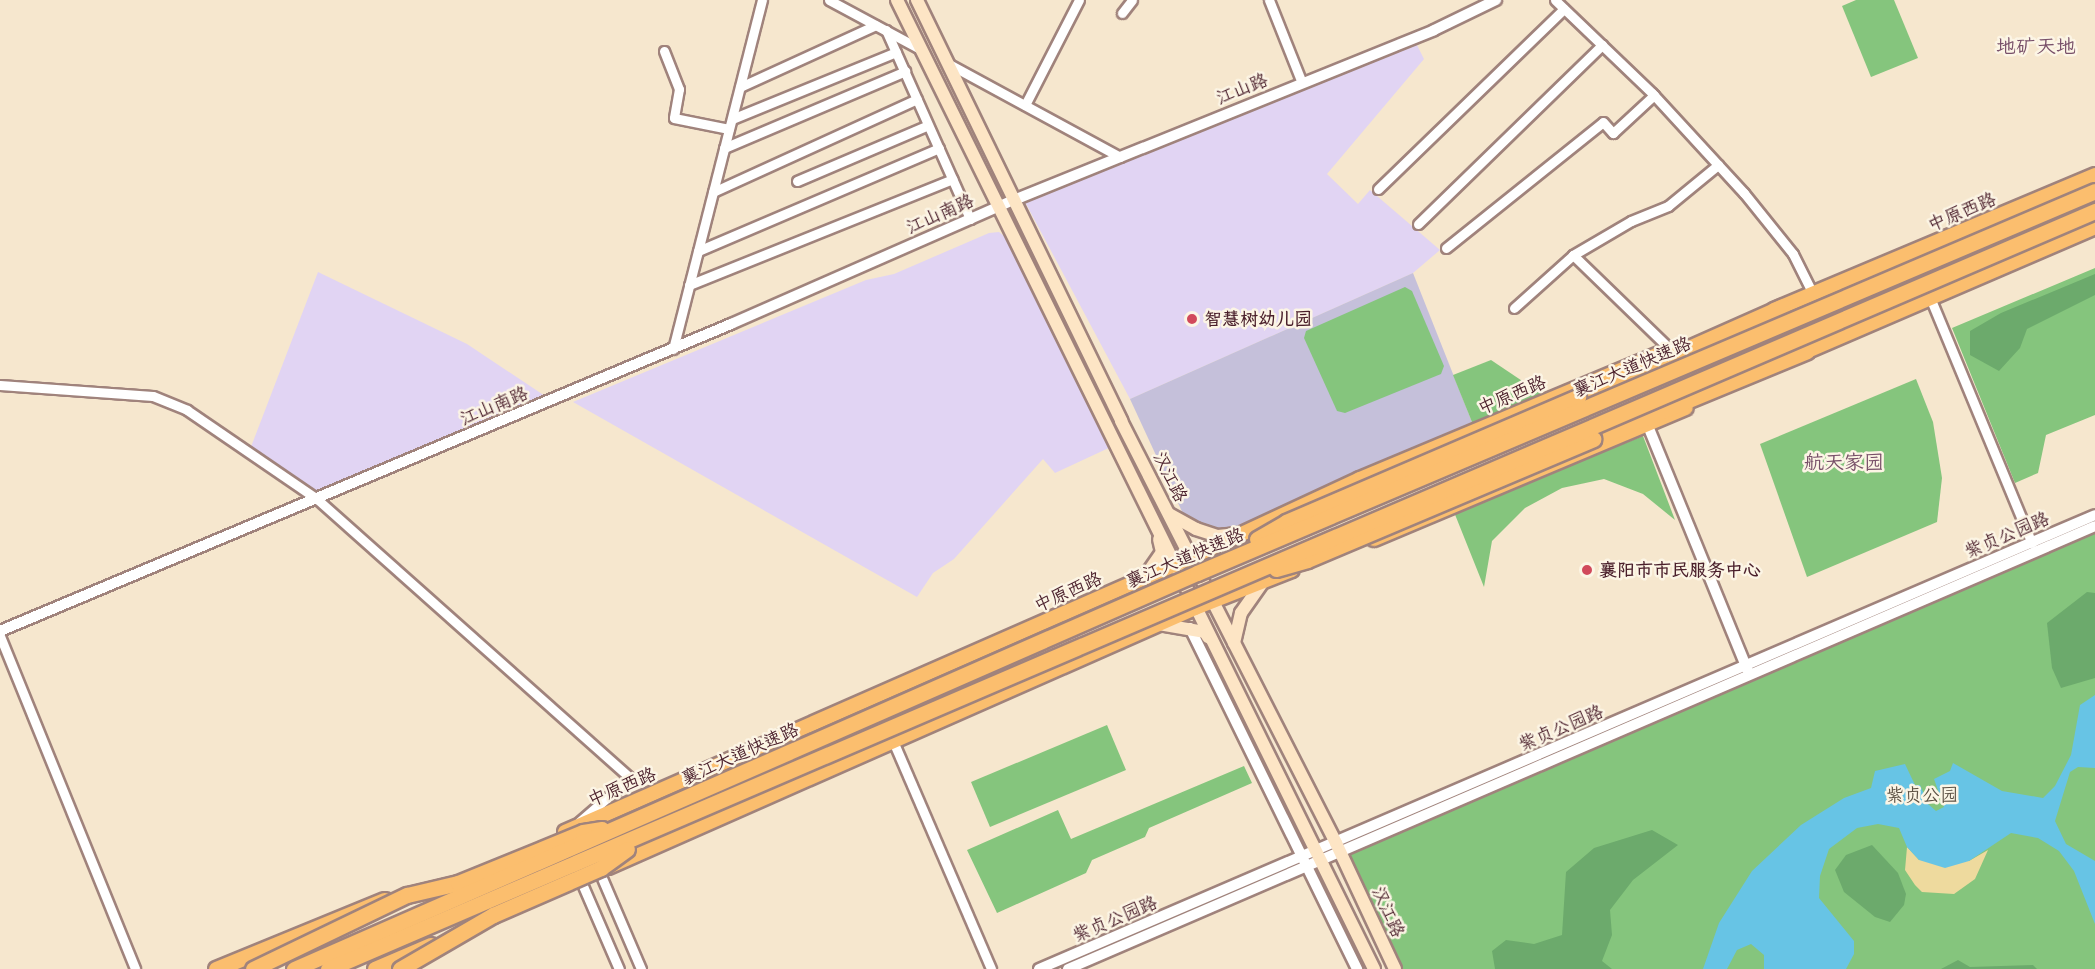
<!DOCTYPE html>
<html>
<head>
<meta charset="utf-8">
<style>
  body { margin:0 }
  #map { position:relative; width:2095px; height:969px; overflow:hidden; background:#f6e7ce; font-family:"Shantell Sans","LXGW WenKai TC",sans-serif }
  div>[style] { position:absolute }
  .built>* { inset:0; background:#e1d4f3 }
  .industrial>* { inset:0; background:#c5c0da }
  .green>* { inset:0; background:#85c57d }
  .forest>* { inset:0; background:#6caa6c }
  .sand>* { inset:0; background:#eeda9e }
  .water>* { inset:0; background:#67c4e5 }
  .roads { filter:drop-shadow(2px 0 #a0837c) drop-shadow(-2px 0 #a0837c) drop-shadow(0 2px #a0837c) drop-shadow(0 -2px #a0837c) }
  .minor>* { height:9px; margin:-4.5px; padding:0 4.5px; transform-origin:4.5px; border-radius:4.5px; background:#fff }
  .tertiary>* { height:10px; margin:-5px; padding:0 5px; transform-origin:5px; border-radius:5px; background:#fff }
  .secondary>* { height:12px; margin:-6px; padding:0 6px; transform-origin:6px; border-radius:6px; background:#fde5c5 }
  .primary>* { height:14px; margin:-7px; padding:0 7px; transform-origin:7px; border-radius:7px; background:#fbbe6e }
  .trunk>* { height:15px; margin:-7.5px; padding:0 7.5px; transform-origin:7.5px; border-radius:7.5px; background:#fbbe6e }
  .bridges { filter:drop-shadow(2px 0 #a0837c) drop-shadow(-2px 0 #a0837c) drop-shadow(0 2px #a0837c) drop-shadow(0 -2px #a0837c) }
  .trunk-bridge>* { height:15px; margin:-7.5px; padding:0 7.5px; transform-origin:7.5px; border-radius:7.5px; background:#fbbe6e }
  .dots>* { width:16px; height:16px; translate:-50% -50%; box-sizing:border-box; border:3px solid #fcf5e5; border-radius:50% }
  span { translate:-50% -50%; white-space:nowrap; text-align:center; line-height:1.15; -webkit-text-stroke:5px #fcf5e5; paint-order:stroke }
  .street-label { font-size:18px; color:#4a1f2b }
  .poi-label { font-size:18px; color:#4a1f2b; font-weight:700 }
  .left { translate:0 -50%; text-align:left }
  .park-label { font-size:18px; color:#5c5144 }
  .neighbourhood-label { font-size:20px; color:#785069 }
</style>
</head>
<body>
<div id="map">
  <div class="built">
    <div style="clip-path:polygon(1417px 45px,1424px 59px,1327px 174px,1358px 204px,1370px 190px,1440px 250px,1413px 273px,1130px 399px,1025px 202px)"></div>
    <div style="clip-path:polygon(999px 232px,1009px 240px,1113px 446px,1055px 473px,1043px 459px,954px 559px,933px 573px,917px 597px,573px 402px,866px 280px,894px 274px,989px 233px)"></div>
    <div style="clip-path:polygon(318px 272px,467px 344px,551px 400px,317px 499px,249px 452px)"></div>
  </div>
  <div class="industrial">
    <div style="clip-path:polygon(1413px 273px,1474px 427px,1236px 530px,1214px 530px,1185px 518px,1130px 399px)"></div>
  </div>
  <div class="green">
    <div style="clip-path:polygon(1856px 0,1894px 0,1918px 58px,1871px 77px,1842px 6px)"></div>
    <div style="clip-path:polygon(2095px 268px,2095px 415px,2046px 435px,2038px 473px,2015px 483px,1952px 328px)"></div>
    <div style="clip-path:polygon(1405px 287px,1412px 291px,1444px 366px,1441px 374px,1345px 413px,1337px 411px,1304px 338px,1306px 331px)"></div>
    <div style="clip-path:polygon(1491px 360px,1543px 395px,1474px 427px,1453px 375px)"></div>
    <div style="clip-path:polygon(1916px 379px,1933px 422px,1942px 478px,1937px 522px,1807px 577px,1760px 444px)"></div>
    <div style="clip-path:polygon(1643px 436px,1675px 520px,1643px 494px,1604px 479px,1562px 488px,1525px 508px,1492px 541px,1484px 587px,1454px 512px)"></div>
    <div style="clip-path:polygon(2095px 531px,2095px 969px,1395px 969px,1341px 853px,1396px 833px)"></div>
    <div style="clip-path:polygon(1107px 725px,1126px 770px,990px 827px,971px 782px)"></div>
    <div style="clip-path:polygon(1244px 766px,1252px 783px,1149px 828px,1145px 837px,1092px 860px,1086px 873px,997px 913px,967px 850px,1058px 810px,1071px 839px)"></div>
  </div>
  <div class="forest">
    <div style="clip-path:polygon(2095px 274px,2095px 295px,2027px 329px,2020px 348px,1999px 371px,1970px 355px,1970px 331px,2001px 313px)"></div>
    <div style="clip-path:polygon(2087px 592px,2095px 593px,2095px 678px,2061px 688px,2052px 668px,2047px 623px)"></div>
    <div style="clip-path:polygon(1652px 830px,1678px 845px,1633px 880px,1610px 910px,1612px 935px,1602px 961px,1612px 969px,1495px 969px,1492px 951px,1506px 940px,1534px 944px,1562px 935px,1566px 872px,1594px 848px)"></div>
    <div style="clip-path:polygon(1872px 845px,1898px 873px,1906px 894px,1904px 905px,1890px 922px,1875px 917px,1844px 892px,1835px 870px,1846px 855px)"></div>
    <div style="clip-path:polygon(1958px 960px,1970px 967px,2033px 965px,2037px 969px,1941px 969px)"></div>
  </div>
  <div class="sand">
    <div style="clip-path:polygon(1907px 847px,1919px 860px,1969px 861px,1988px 850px,1975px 879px,1954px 894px,1922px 892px,1915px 885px,1905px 870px)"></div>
  </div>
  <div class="water">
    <div style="clip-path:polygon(2095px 695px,2095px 768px,2078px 767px,2070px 772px,2055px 821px,2066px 844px,2095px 861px,2095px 924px,2074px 871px,2059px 851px,2038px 838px,2011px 833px,1969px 861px,1945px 868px,1919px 860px,1907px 847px,1899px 828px,1878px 824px,1857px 828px,1829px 849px,1820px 876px,1819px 898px,1854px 941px,1854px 954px,1846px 969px,1764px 969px,1764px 955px,1751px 944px,1737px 950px,1727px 969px,1703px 969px,1719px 923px,1752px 871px,1801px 825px,1844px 798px,1871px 788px,1875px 771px,1905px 764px,1915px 785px,1920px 785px,1928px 804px,1936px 811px,1944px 807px,1934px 779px,1950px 771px,1953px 763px,2002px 791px,2043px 798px,2055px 786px,2071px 755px,2080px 705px)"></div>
  </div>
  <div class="roads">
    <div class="minor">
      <div style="left:829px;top:0;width:103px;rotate:28.3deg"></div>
      <div style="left:1269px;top:0;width:89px;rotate:68.3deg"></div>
      <div style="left:1555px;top:0;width:134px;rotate:43.8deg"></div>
      <div style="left:1652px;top:93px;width:136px;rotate:47.4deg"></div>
      <div style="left:1744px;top:193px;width:78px;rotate:51.2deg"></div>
      <div style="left:1793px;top:254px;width:45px;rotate:63.4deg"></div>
      <div style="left:1122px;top:13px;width:16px;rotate:-52deg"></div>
      <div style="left:886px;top:30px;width:207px;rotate:66deg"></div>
      <div style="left:664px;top:51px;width:41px;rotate:68.5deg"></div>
      <div style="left:679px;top:89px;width:29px;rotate:100deg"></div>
      <div style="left:674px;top:118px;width:56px;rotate:11.3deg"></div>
      <div style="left:947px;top:63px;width:197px;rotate:28.5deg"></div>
      <div style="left:740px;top:87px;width:149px;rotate:-24.5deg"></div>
      <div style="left:1025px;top:105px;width:118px;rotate:-62.8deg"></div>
      <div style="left:732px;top:119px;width:177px;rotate:-22.2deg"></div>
      <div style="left:724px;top:148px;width:197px;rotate:-23deg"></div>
      <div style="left:797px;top:181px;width:142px;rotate:-23.1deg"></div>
      <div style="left:1378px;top:189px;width:259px;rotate:-44.1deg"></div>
      <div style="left:713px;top:192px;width:224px;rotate:-24.5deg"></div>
      <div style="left:1418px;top:224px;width:257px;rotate:-44.2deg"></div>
      <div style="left:1446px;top:248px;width:201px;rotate:-38.7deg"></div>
      <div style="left:1603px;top:122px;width:15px;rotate:48deg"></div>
      <div style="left:1613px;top:133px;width:56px;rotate:-42.8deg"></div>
      <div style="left:698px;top:251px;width:262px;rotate:-23.1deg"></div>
      <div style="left:1912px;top:254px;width:313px;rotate:67.5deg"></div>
      <div style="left:1573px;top:255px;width:67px;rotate:-30.4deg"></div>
      <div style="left:1631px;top:221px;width:40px;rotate:-22deg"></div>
      <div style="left:1668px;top:206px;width:65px;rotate:-39.4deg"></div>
      <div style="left:689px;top:285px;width:284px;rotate:-21.9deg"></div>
      <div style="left:1514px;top:308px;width:79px;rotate:-41.9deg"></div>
      <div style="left:1573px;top:255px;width:135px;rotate:44.1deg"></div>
      <div style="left:673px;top:349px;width:360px;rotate:-75.7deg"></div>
      <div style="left:0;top:385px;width:153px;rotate:4.1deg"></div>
      <div style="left:153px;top:396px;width:37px;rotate:22deg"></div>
      <div style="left:187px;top:410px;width:158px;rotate:34.4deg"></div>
      <div style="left:317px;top:499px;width:419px;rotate:41.7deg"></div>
      <div style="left:630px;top:778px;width:67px;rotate:139.2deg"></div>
      <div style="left:0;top:636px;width:359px;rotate:67.9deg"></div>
      <div style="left:893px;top:741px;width:248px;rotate:66.7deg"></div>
      <div style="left:599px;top:871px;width:107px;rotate:66.8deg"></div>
      <div style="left:580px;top:879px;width:98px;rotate:66.6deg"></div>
    </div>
    <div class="tertiary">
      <div style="left:1648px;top:426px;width:267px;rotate:67.8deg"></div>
      <div style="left:1190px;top:628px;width:380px;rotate:63.9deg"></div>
      <div style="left:0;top:631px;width:793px;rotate:-22.78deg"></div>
      <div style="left:731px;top:324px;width:309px;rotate:-23.7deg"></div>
      <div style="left:1014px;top:200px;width:453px;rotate:-22deg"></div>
      <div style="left:1434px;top:30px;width:69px;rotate:-25.8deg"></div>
      <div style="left:1039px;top:969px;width:1149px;rotate:-23.26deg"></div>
      <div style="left:1068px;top:969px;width:1118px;rotate:-23.33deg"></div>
    </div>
    <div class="secondary">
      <div style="left:897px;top:0;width:1080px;rotate:63.79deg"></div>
      <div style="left:917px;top:0;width:468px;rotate:64.1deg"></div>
      <div style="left:1121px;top:421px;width:474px;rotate:63deg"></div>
      <div style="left:1336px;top:843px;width:139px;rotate:64.9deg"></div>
      <div style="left:1169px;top:514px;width:31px;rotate:29deg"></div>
      <div style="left:1196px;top:529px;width:23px;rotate:18deg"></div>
      <div style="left:1218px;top:536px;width:19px;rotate:-6deg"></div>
      <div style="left:1144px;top:578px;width:32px;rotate:-55deg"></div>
      <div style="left:1162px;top:552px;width:13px;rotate:-103deg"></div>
      <div style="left:1159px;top:624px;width:47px;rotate:9.9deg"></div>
      <div style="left:1205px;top:632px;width:6px;rotate:59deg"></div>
      <div style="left:1234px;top:643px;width:31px;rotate:-77deg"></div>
      <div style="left:1241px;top:613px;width:37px;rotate:-55deg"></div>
    </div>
    <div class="primary">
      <div style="left:1774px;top:310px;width:348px;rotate:-22.8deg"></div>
      <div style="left:1798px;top:355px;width:323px;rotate:-23.3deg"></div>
      <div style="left:1374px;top:539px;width:338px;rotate:-22.8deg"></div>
      <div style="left:565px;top:832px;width:685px;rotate:-23.68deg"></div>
      <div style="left:1192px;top:557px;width:185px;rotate:-24.9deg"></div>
      <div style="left:1360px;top:479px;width:329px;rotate:-22.7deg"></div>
      <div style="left:608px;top:867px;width:642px;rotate:-23.81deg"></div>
      <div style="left:1195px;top:608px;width:104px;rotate:-21.4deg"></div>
      <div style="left:375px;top:969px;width:61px;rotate:-23.2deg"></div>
    </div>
    <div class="trunk">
      <div style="left:1578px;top:397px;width:224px;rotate:-23.9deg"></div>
      <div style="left:1594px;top:439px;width:230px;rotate:-22.4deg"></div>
      <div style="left:216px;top:969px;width:182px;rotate:-22.3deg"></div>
    </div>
  </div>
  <div class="bridges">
    <div class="trunk-bridge">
      <div style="left:1257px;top:539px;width:34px;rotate:-30deg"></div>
      <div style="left:1286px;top:522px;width:318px;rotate:-23.2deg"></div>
      <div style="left:1276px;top:569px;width:32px;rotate:-16deg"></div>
      <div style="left:1307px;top:560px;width:311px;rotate:-22.9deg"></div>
      <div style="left:253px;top:969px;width:171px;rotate:-25.7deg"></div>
      <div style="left:407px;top:895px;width:52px;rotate:-13.2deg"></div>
      <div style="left:458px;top:883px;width:135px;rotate:-22.2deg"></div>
      <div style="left:583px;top:832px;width:19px;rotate:-9deg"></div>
      <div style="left:294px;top:969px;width:986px;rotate:-23.68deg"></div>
      <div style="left:1197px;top:573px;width:976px;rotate:-23.04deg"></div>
      <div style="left:328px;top:969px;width:1923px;rotate:-23.22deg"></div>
      <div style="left:400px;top:969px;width:108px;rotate:-30.1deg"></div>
      <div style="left:493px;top:915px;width:118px;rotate:-23.5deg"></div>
      <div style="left:601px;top:868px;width:32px;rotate:-36deg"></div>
    </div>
  </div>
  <div class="dots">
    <div style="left:1192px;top:319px;background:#d1495b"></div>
    <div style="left:1587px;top:570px;background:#d1495b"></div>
  </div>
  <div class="street-label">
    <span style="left:1242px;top:89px;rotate:-22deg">江山路</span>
    <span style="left:1962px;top:212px;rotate:-23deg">中原西路</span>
    <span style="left:940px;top:214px;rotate:-24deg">江山南路</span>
    <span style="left:1632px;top:367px;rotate:-23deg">襄江大道快速路</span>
    <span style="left:1512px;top:395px;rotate:-23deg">中原西路</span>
    <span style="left:494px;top:406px;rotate:-23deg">江山南路</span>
    <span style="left:1170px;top:477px;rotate:63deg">汉江路</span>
    <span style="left:2007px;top:535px;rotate:-23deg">紫贞公园路</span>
    <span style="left:1185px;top:558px;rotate:-23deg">襄江大道快速路</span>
    <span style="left:1068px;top:592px;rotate:-24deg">中原西路</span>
    <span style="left:1561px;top:728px;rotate:-23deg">紫贞公园路</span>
    <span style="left:740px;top:754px;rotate:-24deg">襄江大道快速路</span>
    <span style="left:622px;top:787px;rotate:-23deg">中原西路</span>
    <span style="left:1388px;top:912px;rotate:65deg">汉江路</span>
    <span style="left:1115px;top:919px;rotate:-23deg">紫贞公园路</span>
  </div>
  <div class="poi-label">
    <span class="left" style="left:1204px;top:319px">智慧树幼儿园</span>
    <span class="left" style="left:1599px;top:570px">襄阳市市民服务中心</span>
  </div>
  <div class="park-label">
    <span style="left:1922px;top:795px">紫贞公园</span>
  </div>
  <div class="neighbourhood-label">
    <span style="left:2036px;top:46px">地矿天地</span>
    <span style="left:1844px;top:462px">航天家园</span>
  </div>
</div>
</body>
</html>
